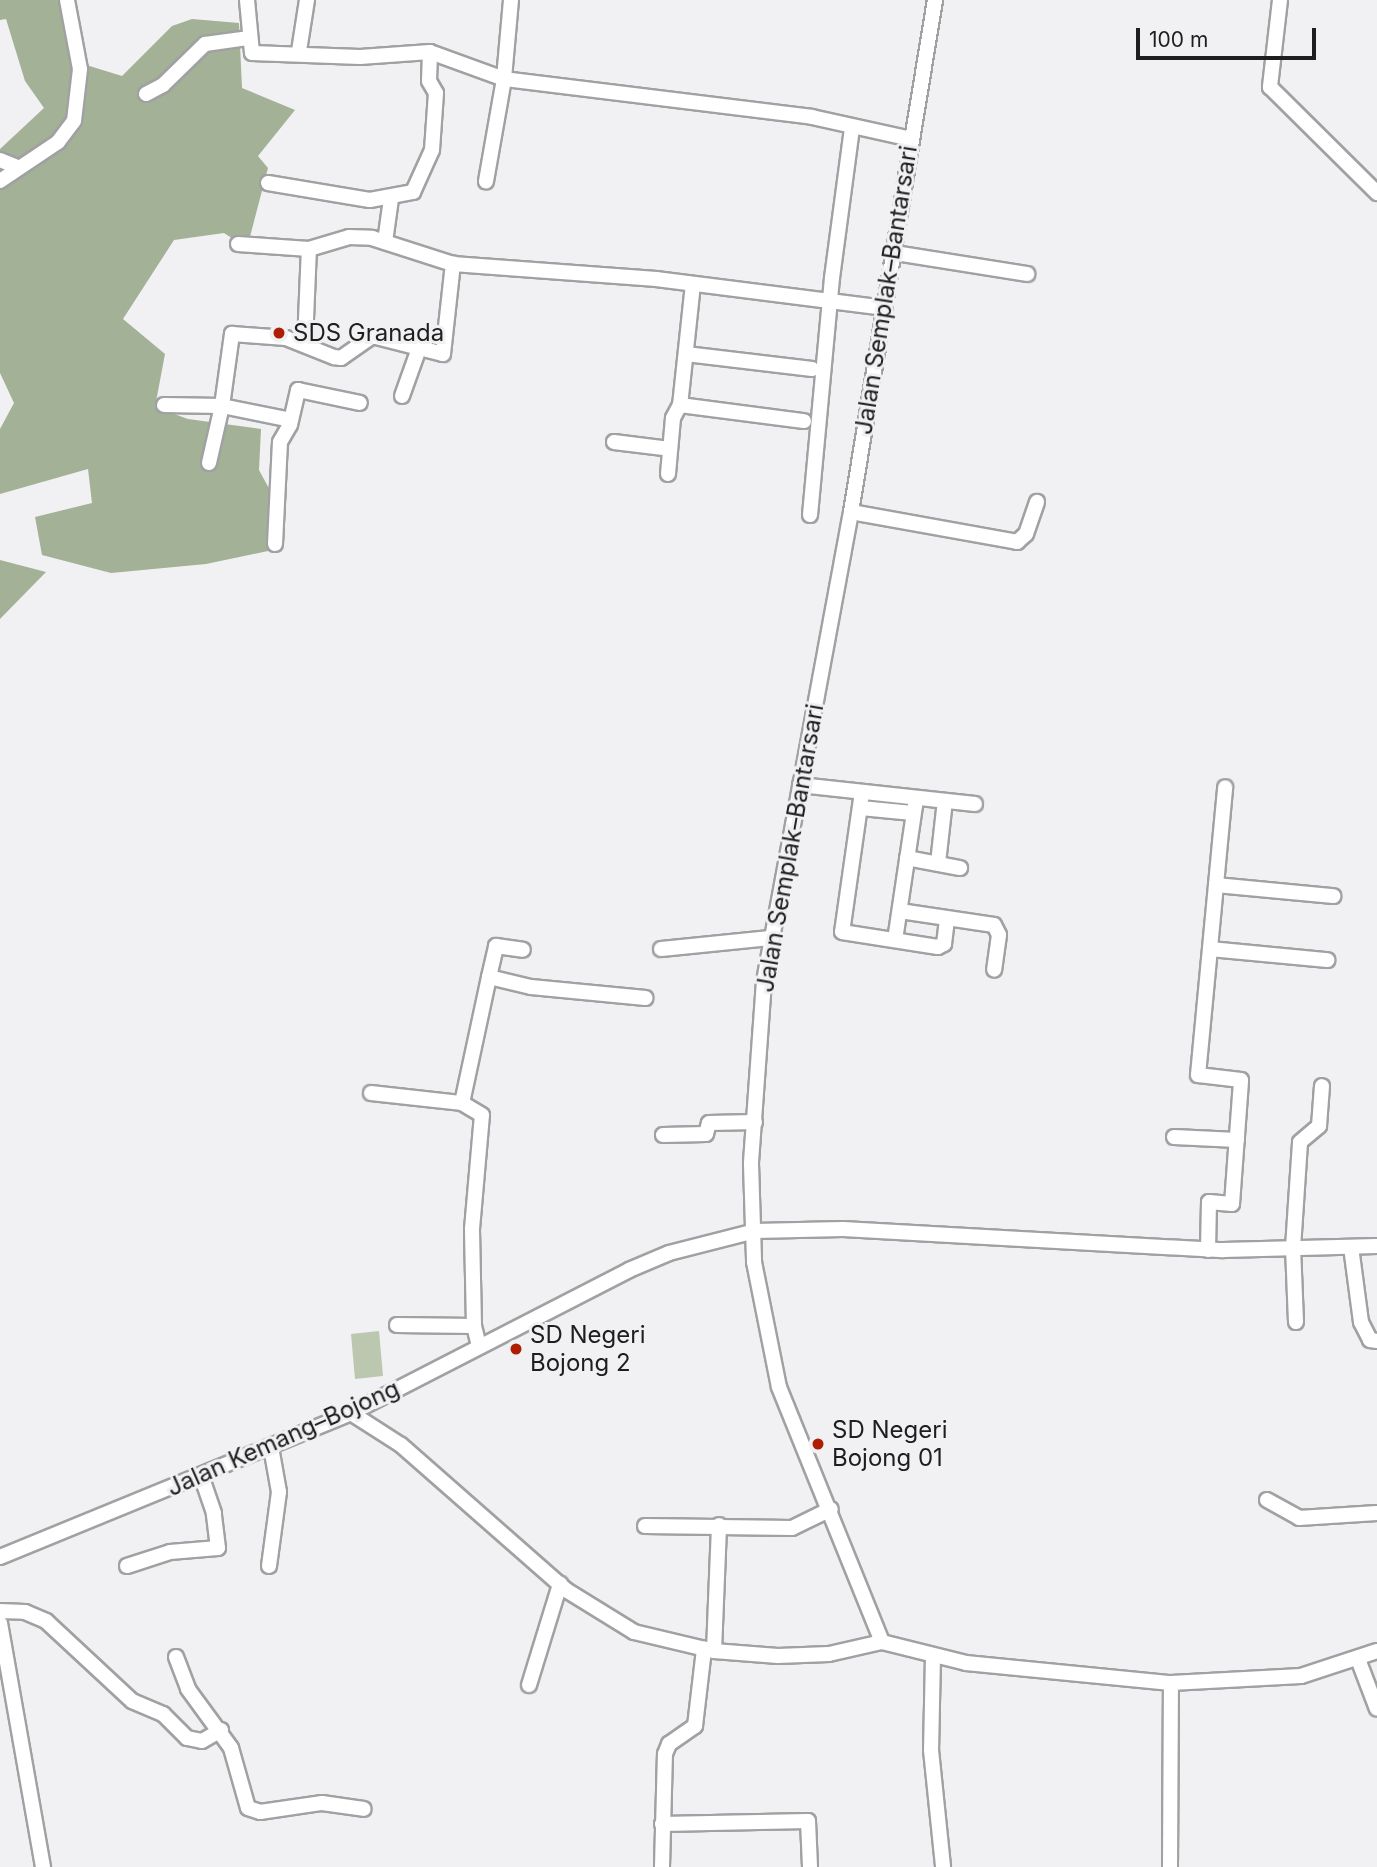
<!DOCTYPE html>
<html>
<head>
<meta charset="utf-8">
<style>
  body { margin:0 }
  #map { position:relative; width:1377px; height:1867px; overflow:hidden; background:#f1f1f3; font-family:Inter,sans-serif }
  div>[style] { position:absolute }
  .green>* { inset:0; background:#bbc8af }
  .forest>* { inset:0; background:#a3b196 }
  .roads { filter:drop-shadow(2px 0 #a0a1a2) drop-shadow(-2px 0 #a0a1a2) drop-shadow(0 2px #a0a1a2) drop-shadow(0 -2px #a0a1a2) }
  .minor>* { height:14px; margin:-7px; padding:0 7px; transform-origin:7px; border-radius:7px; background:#fff }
  .dots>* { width:19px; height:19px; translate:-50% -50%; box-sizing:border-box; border:4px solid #f1f1f3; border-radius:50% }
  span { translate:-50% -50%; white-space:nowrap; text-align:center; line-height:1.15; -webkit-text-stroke:6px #f1f1f3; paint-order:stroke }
  .street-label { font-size:24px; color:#1e1e1f }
  .poi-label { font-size:24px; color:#1e1e1f }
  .left { translate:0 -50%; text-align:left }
  .scale { position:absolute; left:1136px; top:28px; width:180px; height:32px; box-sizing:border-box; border:4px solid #1e1e1f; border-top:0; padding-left:9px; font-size:21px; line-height:24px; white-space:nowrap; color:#1e1e1f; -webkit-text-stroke:5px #f1f1f3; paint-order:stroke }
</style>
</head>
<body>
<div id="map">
  <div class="green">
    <div style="clip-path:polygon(379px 1331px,383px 1376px,355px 1379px,351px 1334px)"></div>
  </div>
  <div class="forest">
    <div style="clip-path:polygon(0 0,67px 0,72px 36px,69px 53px,83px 64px,122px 76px,172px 26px,192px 19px,239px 23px,242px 88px,295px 110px,258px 156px,268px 168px,247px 248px,224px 233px,174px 240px,123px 319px,165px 354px,155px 407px,188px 419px,261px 429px,259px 470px,279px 507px,282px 548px,206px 564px,111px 573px,42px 555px,35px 517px,92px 503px,88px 469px,0 494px,0 429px,14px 403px,0 373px,0 149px,44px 108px,25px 81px,6px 19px,0 20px)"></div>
    <div style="clip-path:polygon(0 560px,46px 572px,0 619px)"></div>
  </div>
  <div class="roads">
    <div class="minor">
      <div style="left:247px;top:0;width:53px;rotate:84.6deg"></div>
      <div style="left:252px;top:53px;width:108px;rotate:2.1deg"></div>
      <div style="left:360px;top:57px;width:70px;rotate:-4.1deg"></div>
      <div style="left:430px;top:52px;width:79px;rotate:20deg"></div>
      <div style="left:504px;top:79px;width:104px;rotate:100deg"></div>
      <div style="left:511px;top:0;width:79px;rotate:95.1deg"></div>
      <div style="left:504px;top:79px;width:310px;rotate:7deg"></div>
      <div style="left:812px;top:117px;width:101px;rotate:12.5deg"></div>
      <div style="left:935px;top:0;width:519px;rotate:99.32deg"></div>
      <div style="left:851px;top:512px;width:477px;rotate:100.5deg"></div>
      <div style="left:764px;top:981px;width:183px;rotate:94.1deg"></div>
      <div style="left:751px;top:1164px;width:98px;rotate:88.2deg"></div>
      <div style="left:754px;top:1262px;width:127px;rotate:78.7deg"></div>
      <div style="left:779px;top:1387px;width:275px;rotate:68deg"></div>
      <div style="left:882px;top:1642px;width:87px;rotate:14deg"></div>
      <div style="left:966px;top:1663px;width:206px;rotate:5.6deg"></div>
      <div style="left:1171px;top:1683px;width:130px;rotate:-3.1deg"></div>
      <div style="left:1301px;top:1676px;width:80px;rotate:-18.2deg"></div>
      <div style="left:1280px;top:0;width:88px;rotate:96.6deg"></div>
      <div style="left:1270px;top:87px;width:151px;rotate:44.7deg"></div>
      <div style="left:299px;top:51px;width:52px;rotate:-81.1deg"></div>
      <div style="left:146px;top:94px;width:19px;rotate:-28deg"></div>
      <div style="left:163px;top:85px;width:59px;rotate:-44.3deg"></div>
      <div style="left:205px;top:44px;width:43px;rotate:-7.9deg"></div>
      <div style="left:0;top:160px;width:18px;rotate:22deg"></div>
      <div style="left:0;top:181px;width:70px;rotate:-33.9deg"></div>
      <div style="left:58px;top:142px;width:26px;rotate:-53deg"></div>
      <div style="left:74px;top:121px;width:52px;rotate:-83.4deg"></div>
      <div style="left:80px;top:69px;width:70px;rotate:-100.7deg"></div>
      <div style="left:268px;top:183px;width:103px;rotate:9.5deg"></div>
      <div style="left:370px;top:200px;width:44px;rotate:-10.5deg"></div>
      <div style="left:413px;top:192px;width:46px;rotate:-65.7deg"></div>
      <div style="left:432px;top:150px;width:57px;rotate:-86deg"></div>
      <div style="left:436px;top:93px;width:14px;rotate:-120deg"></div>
      <div style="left:429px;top:81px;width:29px;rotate:-88deg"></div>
      <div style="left:385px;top:242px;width:43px;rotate:-82.1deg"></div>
      <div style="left:238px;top:244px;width:71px;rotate:4deg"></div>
      <div style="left:895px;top:253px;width:134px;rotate:9deg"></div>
      <div style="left:693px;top:284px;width:122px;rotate:96.1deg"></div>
      <div style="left:680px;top:405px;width:125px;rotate:7.4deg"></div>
      <div style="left:305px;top:343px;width:94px;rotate:-87.6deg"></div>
      <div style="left:309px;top:249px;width:42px;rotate:-16.7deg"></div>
      <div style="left:349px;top:237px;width:23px;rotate:2deg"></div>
      <div style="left:372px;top:238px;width:85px;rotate:17.8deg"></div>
      <div style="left:453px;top:264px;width:204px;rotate:4.2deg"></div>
      <div style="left:656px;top:279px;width:231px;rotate:7.2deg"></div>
      <div style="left:686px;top:354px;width:127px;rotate:6.8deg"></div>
      <div style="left:402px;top:396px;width:48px;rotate:-70.4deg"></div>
      <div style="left:164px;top:405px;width:58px;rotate:1deg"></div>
      <div style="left:222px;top:406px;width:73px;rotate:-82.1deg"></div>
      <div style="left:232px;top:334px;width:54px;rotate:4.2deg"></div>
      <div style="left:286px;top:338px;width:52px;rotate:21.6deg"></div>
      <div style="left:334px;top:357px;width:7px;rotate:8deg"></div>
      <div style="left:341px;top:358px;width:38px;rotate:-35deg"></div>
      <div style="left:372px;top:336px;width:73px;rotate:14.2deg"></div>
      <div style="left:443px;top:354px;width:91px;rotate:-83.7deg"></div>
      <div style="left:614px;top:442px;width:56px;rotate:7.1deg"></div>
      <div style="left:209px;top:463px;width:58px;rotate:-77.2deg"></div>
      <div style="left:222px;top:406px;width:70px;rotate:11.5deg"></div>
      <div style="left:668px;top:474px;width:56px;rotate:-84.9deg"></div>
      <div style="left:673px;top:418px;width:15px;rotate:-62deg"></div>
      <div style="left:851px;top:512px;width:169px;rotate:10.2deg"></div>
      <div style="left:1017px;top:542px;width:12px;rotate:-42deg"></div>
      <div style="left:1026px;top:534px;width:34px;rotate:-71deg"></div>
      <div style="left:810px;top:515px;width:238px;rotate:-84.7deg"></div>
      <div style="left:832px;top:278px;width:150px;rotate:-82.4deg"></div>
      <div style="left:275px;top:544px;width:102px;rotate:-87.2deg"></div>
      <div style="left:280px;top:442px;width:20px;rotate:-60deg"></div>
      <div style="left:290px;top:425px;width:36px;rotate:-77deg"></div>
      <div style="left:298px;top:390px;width:63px;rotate:11.8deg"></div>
      <div style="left:800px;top:785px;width:176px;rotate:6.2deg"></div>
      <div style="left:862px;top:792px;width:141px;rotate:98.1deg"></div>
      <div style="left:842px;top:932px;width:97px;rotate:8.9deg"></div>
      <div style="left:938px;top:947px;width:7px;rotate:-27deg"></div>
      <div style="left:944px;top:944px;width:24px;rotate:-83deg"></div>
      <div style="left:861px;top:808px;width:52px;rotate:5.5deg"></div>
      <div style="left:907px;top:858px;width:54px;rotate:10.7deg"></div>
      <div style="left:938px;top:863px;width:62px;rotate:-83.6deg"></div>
      <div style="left:1216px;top:885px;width:118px;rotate:5.4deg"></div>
      <div style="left:900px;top:911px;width:95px;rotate:8.5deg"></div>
      <div style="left:994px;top:925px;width:11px;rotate:63deg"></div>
      <div style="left:999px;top:935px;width:35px;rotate:98deg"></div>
      <div style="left:895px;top:940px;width:143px;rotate:-81.5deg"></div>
      <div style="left:661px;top:949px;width:110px;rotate:-5.8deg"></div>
      <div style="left:1210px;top:949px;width:118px;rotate:5.4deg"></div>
      <div style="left:489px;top:977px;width:32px;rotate:-77deg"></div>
      <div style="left:496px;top:946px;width:27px;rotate:8deg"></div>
      <div style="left:371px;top:1093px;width:92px;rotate:6.3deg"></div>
      <div style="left:663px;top:1135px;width:43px;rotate:-1.3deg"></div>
      <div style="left:706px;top:1134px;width:11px;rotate:-75deg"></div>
      <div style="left:709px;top:1123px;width:46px;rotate:-1.2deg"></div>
      <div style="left:1174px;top:1137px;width:63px;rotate:2.7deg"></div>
      <div style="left:1351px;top:1247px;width:76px;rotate:82.4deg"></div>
      <div style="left:1361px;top:1322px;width:20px;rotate:63deg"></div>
      <div style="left:1370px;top:1340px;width:7px;rotate:8deg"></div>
      <div style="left:1208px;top:1250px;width:48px;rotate:-88.8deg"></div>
      <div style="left:1209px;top:1202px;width:23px;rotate:5deg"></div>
      <div style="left:1232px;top:1204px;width:124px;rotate:-85.8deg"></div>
      <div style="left:1241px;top:1080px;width:43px;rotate:-173.4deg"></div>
      <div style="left:1198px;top:1075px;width:289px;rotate:-84.6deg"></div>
      <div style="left:1296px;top:1322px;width:74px;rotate:-92.3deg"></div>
      <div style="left:1293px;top:1248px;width:106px;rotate:-86.2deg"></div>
      <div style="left:1300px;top:1142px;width:25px;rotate:-40deg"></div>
      <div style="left:1319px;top:1126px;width:40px;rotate:-85.7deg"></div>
      <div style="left:397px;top:1325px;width:77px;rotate:0.7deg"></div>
      <div style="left:479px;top:1346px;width:21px;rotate:-104deg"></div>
      <div style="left:474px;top:1326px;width:97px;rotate:-91.2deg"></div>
      <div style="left:472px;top:1229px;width:114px;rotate:-85deg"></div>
      <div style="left:482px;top:1115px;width:23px;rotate:-149deg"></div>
      <div style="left:462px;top:1103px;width:129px;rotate:-77.9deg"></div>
      <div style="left:489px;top:977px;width:43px;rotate:13.4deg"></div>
      <div style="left:531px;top:987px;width:115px;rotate:5.5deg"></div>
      <div style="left:351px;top:1413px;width:59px;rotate:32.6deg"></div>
      <div style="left:401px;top:1445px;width:220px;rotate:41.3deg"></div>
      <div style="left:566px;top:1590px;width:80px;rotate:31.7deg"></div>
      <div style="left:634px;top:1632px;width:82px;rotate:13.4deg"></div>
      <div style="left:714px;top:1651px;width:64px;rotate:4.5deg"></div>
      <div style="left:778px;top:1656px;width:51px;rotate:-2.2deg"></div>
      <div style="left:829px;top:1654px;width:54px;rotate:-12.8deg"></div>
      <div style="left:1267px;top:1500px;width:37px;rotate:29deg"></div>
      <div style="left:1299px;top:1518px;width:78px;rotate:-3.7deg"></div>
      <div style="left:645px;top:1526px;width:147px;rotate:0.8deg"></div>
      <div style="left:792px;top:1528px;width:43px;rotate:-26deg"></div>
      <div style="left:0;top:1557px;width:379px;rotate:-22.3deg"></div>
      <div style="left:351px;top:1413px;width:313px;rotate:-27.2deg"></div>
      <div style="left:629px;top:1270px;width:43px;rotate:-23deg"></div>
      <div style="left:669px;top:1253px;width:89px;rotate:-14.3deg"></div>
      <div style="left:755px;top:1231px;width:88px;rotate:-1.3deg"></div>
      <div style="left:843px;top:1229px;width:381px;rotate:3.2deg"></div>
      <div style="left:1223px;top:1250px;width:154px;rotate:-1.5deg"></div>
      <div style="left:127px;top:1566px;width:45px;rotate:-18deg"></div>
      <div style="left:170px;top:1552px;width:48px;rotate:-4.8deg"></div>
      <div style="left:218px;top:1548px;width:35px;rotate:-97deg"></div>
      <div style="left:214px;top:1513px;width:39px;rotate:-109deg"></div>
      <div style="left:269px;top:1566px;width:75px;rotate:-82.3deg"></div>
      <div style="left:279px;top:1492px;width:46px;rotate:-100.1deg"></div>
      <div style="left:0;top:1611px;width:25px;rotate:2deg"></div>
      <div style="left:25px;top:1612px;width:23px;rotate:23deg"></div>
      <div style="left:46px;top:1621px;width:117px;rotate:42.9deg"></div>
      <div style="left:132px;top:1701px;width:34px;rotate:23deg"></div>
      <div style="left:163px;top:1714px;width:34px;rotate:45deg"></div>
      <div style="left:187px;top:1738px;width:15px;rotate:11deg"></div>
      <div style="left:202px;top:1741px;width:22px;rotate:-30deg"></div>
      <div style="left:0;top:1623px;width:248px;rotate:80deg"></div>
      <div style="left:714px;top:1651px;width:126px;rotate:-87.7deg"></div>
      <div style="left:933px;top:1656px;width:94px;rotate:91.2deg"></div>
      <div style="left:931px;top:1750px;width:118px;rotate:84.1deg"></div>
      <div style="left:176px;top:1657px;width:34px;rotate:69deg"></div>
      <div style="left:188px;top:1689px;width:73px;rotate:53.9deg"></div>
      <div style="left:231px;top:1748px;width:62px;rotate:74.2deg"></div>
      <div style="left:248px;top:1808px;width:13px;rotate:18deg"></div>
      <div style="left:260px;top:1812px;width:63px;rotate:-8.3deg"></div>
      <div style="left:322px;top:1803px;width:42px;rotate:8.1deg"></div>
      <div style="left:1358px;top:1659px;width:53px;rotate:69.2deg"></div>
      <div style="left:529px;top:1685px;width:106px;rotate:-72.9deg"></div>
      <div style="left:662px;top:1824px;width:146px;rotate:-1.2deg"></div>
      <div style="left:808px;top:1821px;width:46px;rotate:87.5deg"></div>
      <div style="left:662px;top:1867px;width:113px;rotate:-88.5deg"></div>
      <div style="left:665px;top:1754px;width:11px;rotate:-68deg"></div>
      <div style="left:669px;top:1744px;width:32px;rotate:-35deg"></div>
      <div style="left:695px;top:1726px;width:78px;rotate:-83.3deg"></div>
      <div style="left:1170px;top:1867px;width:184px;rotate:-89.7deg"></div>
    </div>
  </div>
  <div class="dots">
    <div style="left:279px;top:333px;background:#ad1e03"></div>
    <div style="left:516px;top:1349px;background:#ad1e03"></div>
    <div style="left:818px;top:1444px;background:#ad1e03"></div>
  </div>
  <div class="street-label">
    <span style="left:886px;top:290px;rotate:-81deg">Jalan Semplak–Bantarsari</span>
    <span style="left:790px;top:848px;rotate:-80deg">Jalan Semplak–Bantarsari</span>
    <span style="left:283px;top:1438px;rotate:-24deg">Jalan Kemang–Bojong</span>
  </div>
  <div class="poi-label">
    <span class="left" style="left:293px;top:333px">SDS Granada</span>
    <span class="left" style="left:530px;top:1349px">SD Negeri<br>Bojong 2</span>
    <span class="left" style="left:832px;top:1444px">SD Negeri<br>Bojong 01</span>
  </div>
  <div class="scale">100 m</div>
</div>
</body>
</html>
